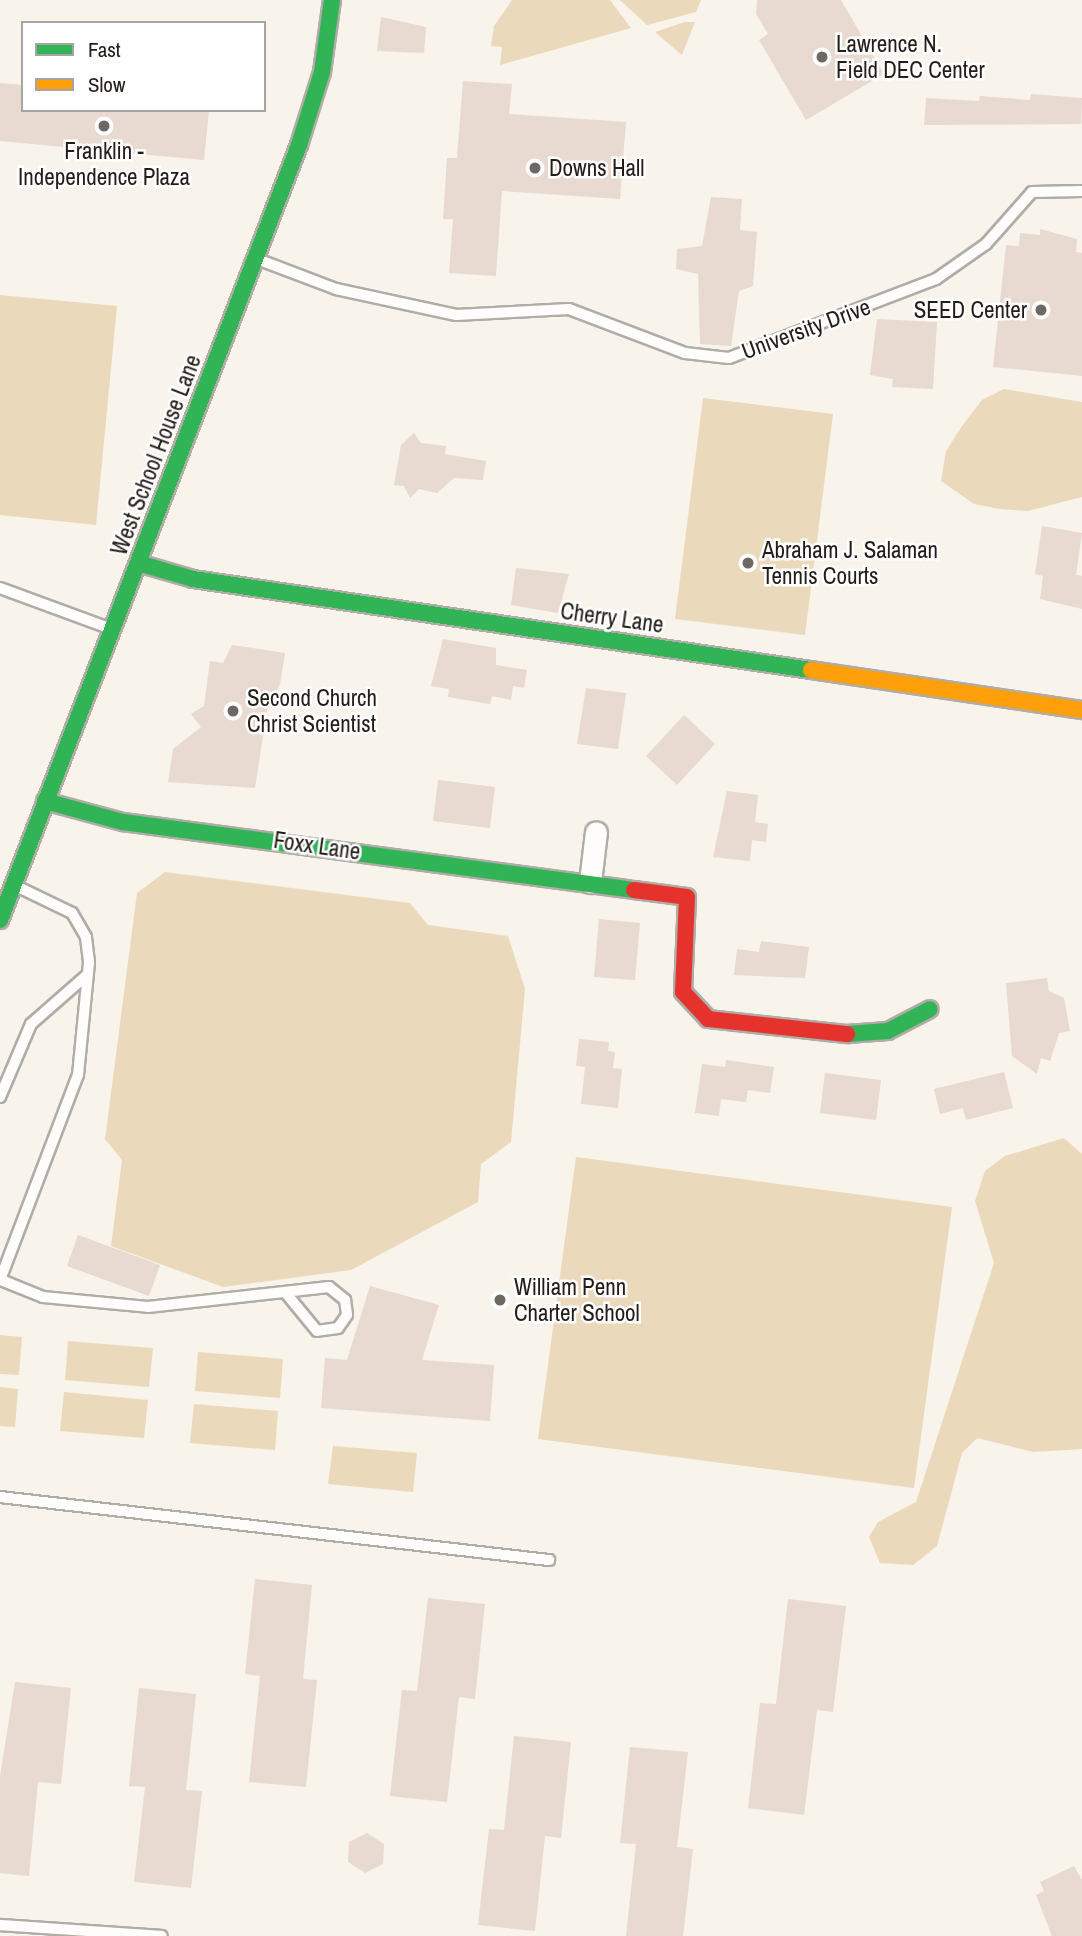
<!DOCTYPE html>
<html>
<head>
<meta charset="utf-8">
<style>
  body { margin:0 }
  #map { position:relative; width:1082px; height:1936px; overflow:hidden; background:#f8f3eb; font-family:"Archivo Narrow",sans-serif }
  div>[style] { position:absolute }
  .green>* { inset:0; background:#ebd9bc }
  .building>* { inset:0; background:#e8d9d1 }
  .roads { filter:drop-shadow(2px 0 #b0aca6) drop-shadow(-2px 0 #b0aca6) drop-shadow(0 2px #b0aca6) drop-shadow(0 -2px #b0aca6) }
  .lane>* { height:10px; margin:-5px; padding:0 5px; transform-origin:5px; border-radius:5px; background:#fefdfc }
  .street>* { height:21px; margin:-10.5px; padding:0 10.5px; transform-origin:10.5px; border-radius:10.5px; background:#fefdfc }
  .fast>* { height:16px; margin:-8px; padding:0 8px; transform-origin:8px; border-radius:8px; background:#30b455 }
  .slow>* { height:16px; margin:-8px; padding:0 8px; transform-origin:8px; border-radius:8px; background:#ff9f0a }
  .jam>* { height:16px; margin:-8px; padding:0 8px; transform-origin:8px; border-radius:8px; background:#e5322d }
  .dots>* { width:19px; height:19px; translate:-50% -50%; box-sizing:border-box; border:4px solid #fff; border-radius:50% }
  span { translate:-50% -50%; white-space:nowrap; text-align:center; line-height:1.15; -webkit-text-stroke:5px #fff; paint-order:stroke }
  .poi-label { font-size:23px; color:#221d17 }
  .left { translate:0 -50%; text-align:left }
  .right { translate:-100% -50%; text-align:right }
  .street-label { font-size:23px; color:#221d17 }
  .legend { position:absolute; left:21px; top:21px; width:245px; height:91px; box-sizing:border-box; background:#fff; border:2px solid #a7a5a2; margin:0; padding:9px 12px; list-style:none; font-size:21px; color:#221d17 }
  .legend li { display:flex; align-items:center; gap:14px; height:35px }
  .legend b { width:35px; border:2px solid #a7a5a2 }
</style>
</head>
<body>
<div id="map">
  <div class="green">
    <div style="clip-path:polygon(512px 0,610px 0,631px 28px,500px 65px,502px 47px,491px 46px,494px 26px)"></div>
    <div style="clip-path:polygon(620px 0,701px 0,696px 12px,647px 25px)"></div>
    <div style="clip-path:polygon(685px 22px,695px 22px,682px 55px,655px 32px)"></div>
    <div style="clip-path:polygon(0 295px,117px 306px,96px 525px,0 515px)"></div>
    <div style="clip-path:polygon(1004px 389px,1082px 402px,1082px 497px,1028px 511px,1000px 509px,974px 504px,941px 481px,946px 451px,962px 426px,982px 400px)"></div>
    <div style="clip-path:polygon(703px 398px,833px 414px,805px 635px,675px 619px)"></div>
    <div style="clip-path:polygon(165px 872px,410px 903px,428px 925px,508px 936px,525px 989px,511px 1142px,481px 1164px,478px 1202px,351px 1270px,223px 1287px,111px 1246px,122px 1160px,105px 1139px,137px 893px)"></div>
    <div style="clip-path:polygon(1064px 1138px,1082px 1154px,1082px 1449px,1033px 1452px,977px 1438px,962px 1453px,937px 1546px,913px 1565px,880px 1563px,869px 1537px,878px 1522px,916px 1502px,994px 1263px,975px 1201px,985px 1171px,1005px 1156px)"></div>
    <div style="clip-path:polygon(576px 1157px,952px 1207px,914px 1488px,538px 1439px)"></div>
    <div style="clip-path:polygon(0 1335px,22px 1337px,19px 1375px,0 1374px)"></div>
    <div style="clip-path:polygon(68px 1341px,153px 1348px,149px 1387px,65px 1380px)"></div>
    <div style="clip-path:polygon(198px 1352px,283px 1359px,280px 1398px,195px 1391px)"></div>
    <div style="clip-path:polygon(0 1387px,18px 1389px,15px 1427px,0 1426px)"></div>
    <div style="clip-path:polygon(64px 1392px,148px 1400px,144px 1438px,60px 1431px)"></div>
    <div style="clip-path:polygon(194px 1404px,278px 1411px,275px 1450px,190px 1443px)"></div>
    <div style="clip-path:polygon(333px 1446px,417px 1453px,413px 1492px,328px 1484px)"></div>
  </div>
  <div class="building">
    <div style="clip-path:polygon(757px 0,841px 0,884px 74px,806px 120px,759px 40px,768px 34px,756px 14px)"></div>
    <div style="clip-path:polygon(381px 17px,426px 27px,424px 53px,377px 51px)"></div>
    <div style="clip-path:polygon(463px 81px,512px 84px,509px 114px,626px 122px,620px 199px,502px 191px,496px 276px,449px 273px,453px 219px,443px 219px,447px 158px,457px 158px)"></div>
    <div style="clip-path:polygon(0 83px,23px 85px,23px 110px,209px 110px,204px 160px,0 141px)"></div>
    <div style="clip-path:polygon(1031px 94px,1082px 98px,1081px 124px,924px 125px,926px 98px,979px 101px,980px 96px,1030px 100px)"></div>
    <div style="clip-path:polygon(711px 197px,742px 199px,740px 230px,757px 232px,753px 286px,739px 291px,731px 346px,700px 344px,698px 274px,676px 269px,677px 249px,702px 246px)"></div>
    <div style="clip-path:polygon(1040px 229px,1077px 239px,1076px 252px,1082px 253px,1082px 376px,993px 367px,1006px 245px,1019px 246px,1020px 233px,1040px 235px)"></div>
    <div style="clip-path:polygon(877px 319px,937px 322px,933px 389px,892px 387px,893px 379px,870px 375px)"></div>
    <div style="clip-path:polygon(414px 433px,421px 443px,446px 446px,445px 454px,486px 461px,483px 480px,454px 478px,437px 493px,419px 489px,410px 498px,404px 486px,394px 485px,401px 445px)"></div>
    <div style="clip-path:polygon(1042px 526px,1082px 533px,1076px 575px,1082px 576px,1082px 609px,1040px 599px,1043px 576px,1035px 574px)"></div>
    <div style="clip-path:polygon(516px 568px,569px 574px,558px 613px,511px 605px)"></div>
    <div style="clip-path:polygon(443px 639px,496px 648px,496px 665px,527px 670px,524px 688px,513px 686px,511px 700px,492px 696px,490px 704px,448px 697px,449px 689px,431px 686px)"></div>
    <div style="clip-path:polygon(232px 645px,285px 653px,280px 684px,267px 710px,255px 788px,168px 782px,173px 749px,201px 727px,191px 714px,204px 706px,210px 661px,223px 663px)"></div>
    <div style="clip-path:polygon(586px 688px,626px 693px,618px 749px,577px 744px)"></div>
    <div style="clip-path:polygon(684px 715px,715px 744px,677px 785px,646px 756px)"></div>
    <div style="clip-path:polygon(438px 780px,495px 787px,490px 828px,433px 821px)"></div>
    <div style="clip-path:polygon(727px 791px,758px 795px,755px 822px,768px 824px,766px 842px,752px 840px,750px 861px,713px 857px)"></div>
    <div style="clip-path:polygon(599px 919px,640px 923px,635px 980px,594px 977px)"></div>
    <div style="clip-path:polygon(761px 941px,809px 947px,805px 978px,734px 975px,737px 949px,759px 952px)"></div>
    <div style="clip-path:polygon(1047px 978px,1049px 991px,1064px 998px,1070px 1031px,1059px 1033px,1050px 1061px,1041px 1058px,1037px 1074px,1012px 1056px,1006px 983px)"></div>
    <div style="clip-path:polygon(579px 1039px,609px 1042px,608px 1051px,615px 1052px,613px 1068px,622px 1069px,618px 1108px,581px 1104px,585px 1067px,576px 1066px)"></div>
    <div style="clip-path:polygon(726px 1060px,774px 1067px,770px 1093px,748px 1090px,746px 1102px,721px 1099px,719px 1116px,695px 1113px,702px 1064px,725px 1067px)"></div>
    <div style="clip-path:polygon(1004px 1072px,1013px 1108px,966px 1120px,963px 1108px,940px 1114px,934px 1089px)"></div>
    <div style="clip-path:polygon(825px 1073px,881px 1080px,876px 1120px,820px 1113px)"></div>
    <div style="clip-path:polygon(78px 1235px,160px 1265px,149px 1296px,67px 1266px)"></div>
    <div style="clip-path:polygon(370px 1286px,439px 1305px,422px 1360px,494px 1365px,490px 1421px,321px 1408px,325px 1358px,347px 1360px)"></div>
    <div style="clip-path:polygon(255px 1579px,312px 1585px,303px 1679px,317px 1680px,306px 1787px,249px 1782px,260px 1676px,245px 1674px)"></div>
    <div style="clip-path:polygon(428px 1598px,485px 1604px,475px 1699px,459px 1697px,447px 1802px,390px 1796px,402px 1690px,417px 1691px)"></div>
    <div style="clip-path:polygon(788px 1599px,846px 1606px,833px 1712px,817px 1710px,804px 1815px,748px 1808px,760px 1703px,776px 1704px)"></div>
    <div style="clip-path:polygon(15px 1682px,71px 1688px,61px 1784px,38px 1782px,29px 1876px,0 1873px,0 1776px)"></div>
    <div style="clip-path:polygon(139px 1688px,196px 1694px,186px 1790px,202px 1791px,191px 1888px,134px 1882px,145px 1787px,129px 1786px)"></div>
    <div style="clip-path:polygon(514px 1736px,571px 1742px,561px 1838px,545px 1836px,535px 1931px,478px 1925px,489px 1829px,504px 1830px)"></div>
    <div style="clip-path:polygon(630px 1747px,688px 1752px,677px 1847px,693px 1849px,683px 1936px,626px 1936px,636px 1844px,620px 1843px)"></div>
    <div style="clip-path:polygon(367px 1833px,384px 1844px,383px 1864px,365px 1873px,348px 1862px,349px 1842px)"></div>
    <div style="clip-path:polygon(1074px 1866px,1082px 1880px,1082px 1936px,1052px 1936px,1036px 1895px,1044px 1891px,1040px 1882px)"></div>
  </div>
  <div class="roads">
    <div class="lane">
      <div style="left:257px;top:259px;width:85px;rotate:20.8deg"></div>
      <div style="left:336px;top:289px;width:123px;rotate:12.2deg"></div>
      <div style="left:456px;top:315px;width:113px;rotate:-3deg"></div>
      <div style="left:569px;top:309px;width:124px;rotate:20.8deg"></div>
      <div style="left:685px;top:353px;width:44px;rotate:6.5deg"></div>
      <div style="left:729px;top:358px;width:222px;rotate:-20.9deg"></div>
      <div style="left:936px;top:279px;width:61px;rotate:-35deg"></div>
      <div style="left:986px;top:244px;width:69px;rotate:-48.5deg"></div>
      <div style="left:1032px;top:192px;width:50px;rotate:-1.1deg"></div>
      <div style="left:0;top:588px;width:116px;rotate:20.2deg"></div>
      <div style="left:0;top:1097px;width:79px;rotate:-67deg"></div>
      <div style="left:31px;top:1024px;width:74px;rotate:-41.2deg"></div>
      <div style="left:0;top:1280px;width:219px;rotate:-69.2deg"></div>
      <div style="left:78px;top:1075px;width:114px;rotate:-84.4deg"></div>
      <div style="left:89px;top:962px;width:25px;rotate:-97deg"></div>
      <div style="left:86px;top:937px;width:28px;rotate:-120deg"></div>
      <div style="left:72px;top:913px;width:62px;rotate:-154.3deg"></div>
      <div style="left:1px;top:1280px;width:45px;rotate:22deg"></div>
      <div style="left:43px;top:1297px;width:105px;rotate:5.4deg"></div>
      <div style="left:148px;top:1307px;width:182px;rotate:-6.3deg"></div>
      <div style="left:329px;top:1287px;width:21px;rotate:39deg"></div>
      <div style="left:345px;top:1300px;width:15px;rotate:82deg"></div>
      <div style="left:347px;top:1315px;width:16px;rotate:125deg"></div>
      <div style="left:338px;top:1328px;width:21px;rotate:172deg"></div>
      <div style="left:317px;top:1331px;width:50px;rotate:-129.4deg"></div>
      <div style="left:0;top:1497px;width:553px;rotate:6.55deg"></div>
      <div style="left:0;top:1925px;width:162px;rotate:3.9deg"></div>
    </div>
    <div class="street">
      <div style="left:590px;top:882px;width:50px;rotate:-83.2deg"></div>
    </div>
    <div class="fast">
      <div style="left:138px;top:563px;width:57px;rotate:16.2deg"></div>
      <div style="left:193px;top:579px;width:625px;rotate:8.38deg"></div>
      <div style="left:45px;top:801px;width:81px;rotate:15.1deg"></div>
      <div style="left:123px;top:822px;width:516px;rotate:7.58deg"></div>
      <div style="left:0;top:920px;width:831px;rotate:-68.9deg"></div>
      <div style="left:299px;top:145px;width:77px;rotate:-72.5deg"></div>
      <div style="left:322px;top:72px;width:73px;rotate:-82.1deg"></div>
      <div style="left:847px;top:1034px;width:41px;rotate:-4.2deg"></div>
      <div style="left:888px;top:1031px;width:47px;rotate:-27.6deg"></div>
    </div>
    <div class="slow">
      <div style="left:811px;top:670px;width:274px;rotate:8.4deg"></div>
    </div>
    <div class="jam">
      <div style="left:634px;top:890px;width:53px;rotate:7.5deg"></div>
      <div style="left:687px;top:897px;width:95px;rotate:92.4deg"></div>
      <div style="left:683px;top:992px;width:37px;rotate:47deg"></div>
      <div style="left:708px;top:1019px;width:140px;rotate:6.2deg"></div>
    </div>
  </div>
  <div class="dots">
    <div style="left:822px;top:57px;background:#6d6861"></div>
    <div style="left:104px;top:126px;background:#6d6861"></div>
    <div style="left:535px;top:168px;background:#6d6861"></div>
    <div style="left:1041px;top:310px;background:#6d6861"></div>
    <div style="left:748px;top:563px;background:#6d6861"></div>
    <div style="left:233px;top:711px;background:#6d6861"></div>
    <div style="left:500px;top:1300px;background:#6d6861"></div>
  </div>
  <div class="poi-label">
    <span class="left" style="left:836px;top:57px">Lawrence N.<br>Field DEC Center</span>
    <span style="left:104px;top:164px">Franklin -<br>Independence Plaza</span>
    <span class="left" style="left:549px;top:168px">Downs Hall</span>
    <span class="right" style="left:1027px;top:310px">SEED Center</span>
    <span class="left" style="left:762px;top:563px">Abraham J. Salaman<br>Tennis Courts</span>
    <span class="left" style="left:247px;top:711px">Second Church<br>Christ Scientist</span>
    <span class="left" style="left:514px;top:1300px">William Penn<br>Charter School</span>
  </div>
  <div class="street-label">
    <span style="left:806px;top:329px;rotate:-20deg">University Drive</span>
    <span style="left:156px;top:455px;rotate:-69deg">West School House Lane</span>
    <span style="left:612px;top:618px;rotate:8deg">Cherry Lane</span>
    <span style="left:317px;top:846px;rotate:8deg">Foxx Lane</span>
  </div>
  <ul class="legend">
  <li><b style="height:9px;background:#30b455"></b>Fast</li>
  <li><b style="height:9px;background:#ff9f0a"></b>Slow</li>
  </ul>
</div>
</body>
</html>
